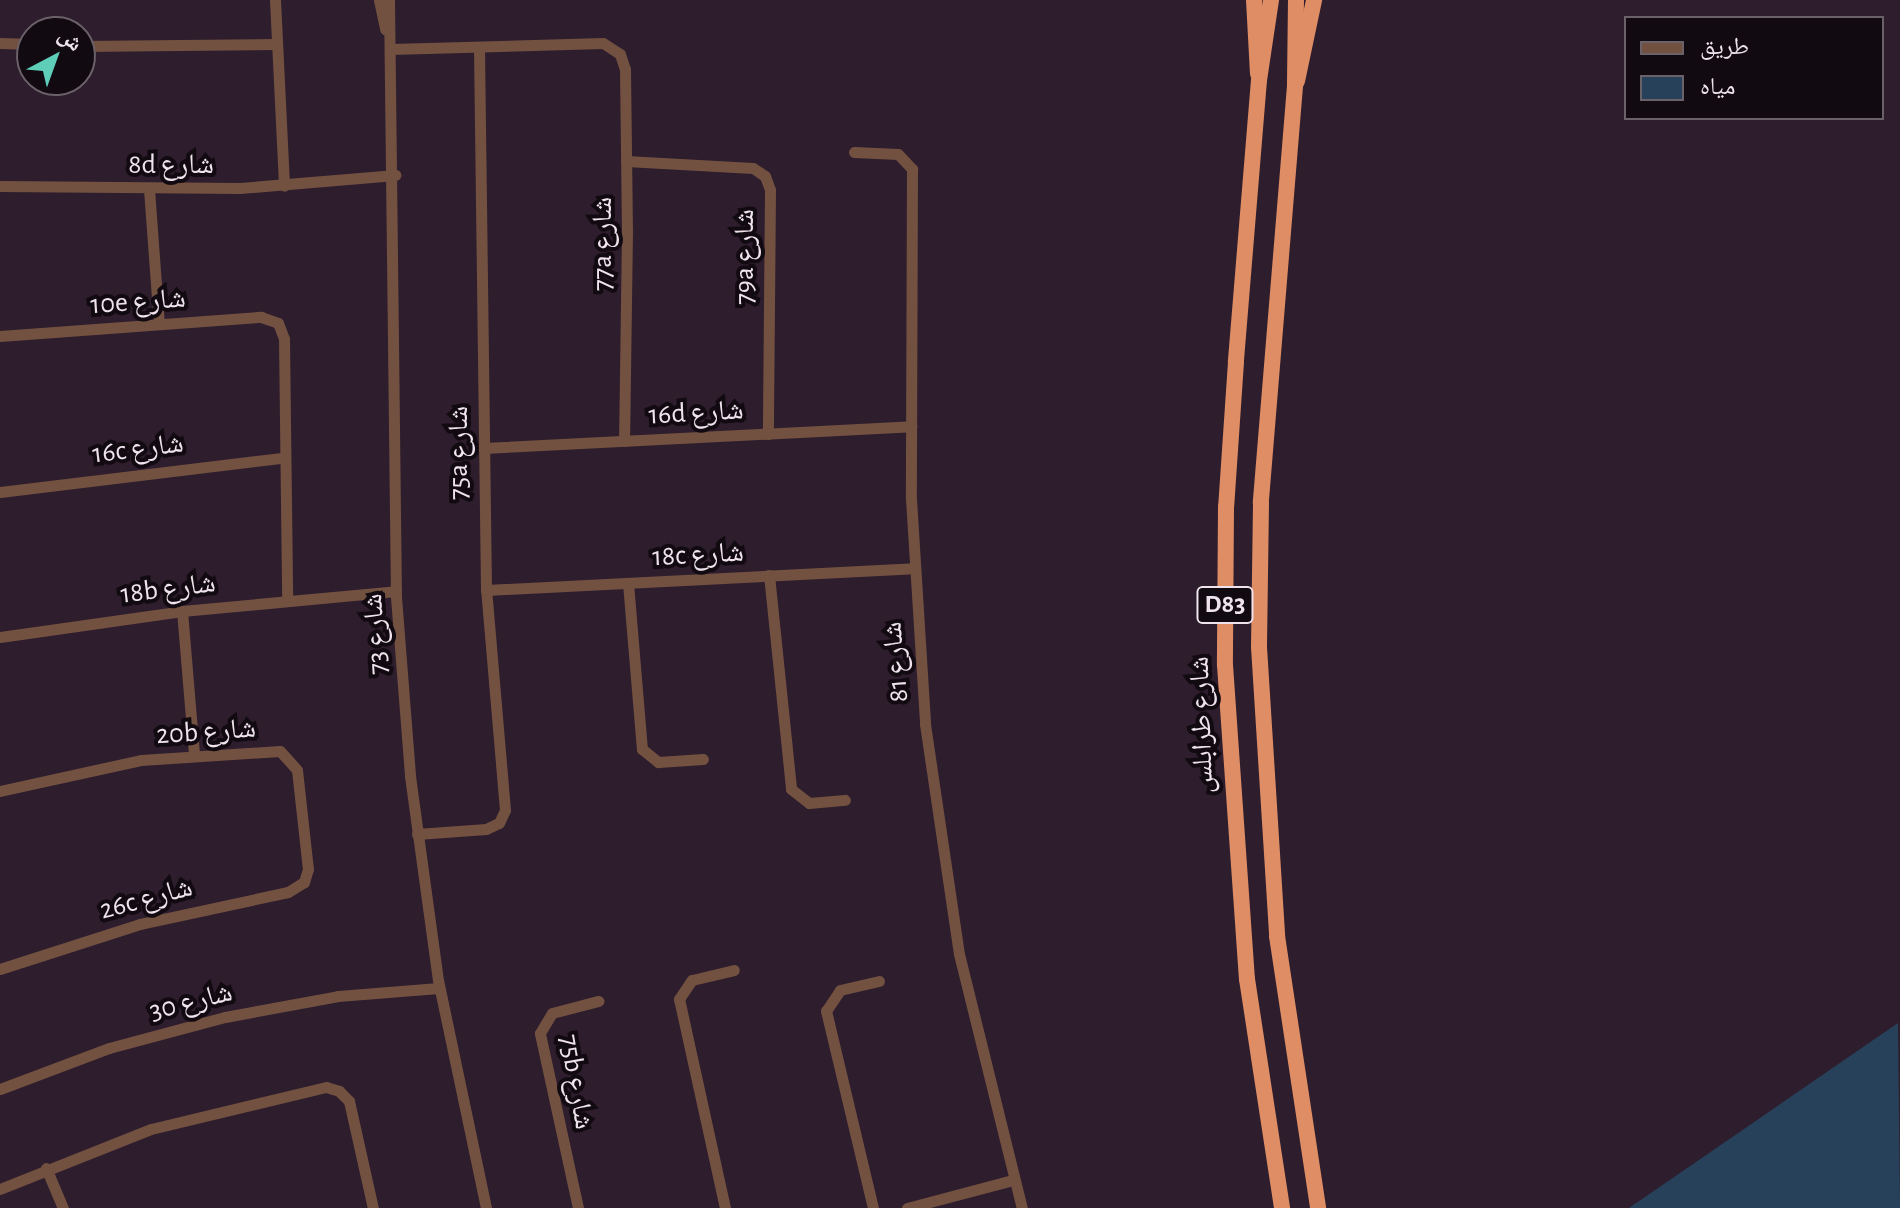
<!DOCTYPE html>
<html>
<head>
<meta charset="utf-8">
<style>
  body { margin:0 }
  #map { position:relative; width:1900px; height:1208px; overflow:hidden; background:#2e1d2d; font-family:"Alegreya Sans","Noto Naskh Arabic",sans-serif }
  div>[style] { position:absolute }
  .water>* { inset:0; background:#28415a }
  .minor>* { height:11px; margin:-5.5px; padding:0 5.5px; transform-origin:5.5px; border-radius:5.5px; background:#725141 }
  .highway>* { height:16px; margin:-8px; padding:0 8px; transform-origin:8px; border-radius:8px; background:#de8d64 }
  span { translate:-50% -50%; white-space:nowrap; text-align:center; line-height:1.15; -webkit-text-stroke:8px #120a11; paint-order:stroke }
  .shield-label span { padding:2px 6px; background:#120a11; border:2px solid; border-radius:6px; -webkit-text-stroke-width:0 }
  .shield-label { font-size:26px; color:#efe4ee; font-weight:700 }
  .street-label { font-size:28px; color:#efe4ee }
  .legend { position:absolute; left:1624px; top:16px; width:260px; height:104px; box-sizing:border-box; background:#120a11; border:2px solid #6a6169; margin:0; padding:10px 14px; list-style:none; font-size:24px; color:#efe4ee }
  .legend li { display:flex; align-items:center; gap:16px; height:40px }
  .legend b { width:40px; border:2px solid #6a6169 }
  .north { position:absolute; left:16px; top:16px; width:80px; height:80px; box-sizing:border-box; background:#120a11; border:2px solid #6a6169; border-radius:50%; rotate:41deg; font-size:22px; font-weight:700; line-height:32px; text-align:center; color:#efe4ee }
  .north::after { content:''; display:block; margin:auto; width:28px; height:36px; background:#5eceb8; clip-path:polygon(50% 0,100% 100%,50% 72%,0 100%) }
</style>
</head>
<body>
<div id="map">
  <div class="water">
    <div style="clip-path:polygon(1898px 1023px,1900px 1208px,1629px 1208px)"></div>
  </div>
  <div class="minor">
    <div style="left:275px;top:0;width:186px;rotate:87.2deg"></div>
    <div style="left:379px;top:0;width:30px;rotate:78deg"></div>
    <div style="left:389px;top:0;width:597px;rotate:89.33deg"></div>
    <div style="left:396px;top:597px;width:180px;rotate:85.5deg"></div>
    <div style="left:410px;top:776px;width:206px;rotate:82.2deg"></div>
    <div style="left:438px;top:980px;width:233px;rotate:78.1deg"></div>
    <div style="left:0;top:43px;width:32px;rotate:2deg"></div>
    <div style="left:80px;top:46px;width:197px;rotate:-0.6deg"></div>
    <div style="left:390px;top:49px;width:213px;rotate:-1.6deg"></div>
    <div style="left:603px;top:43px;width:20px;rotate:33deg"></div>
    <div style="left:620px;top:54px;width:16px;rotate:72deg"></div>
    <div style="left:625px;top:69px;width:162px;rotate:89.3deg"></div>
    <div style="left:627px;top:231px;width:210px;rotate:90.8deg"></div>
    <div style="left:854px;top:152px;width:44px;rotate:2.6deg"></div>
    <div style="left:898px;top:154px;width:21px;rotate:47deg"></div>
    <div style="left:912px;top:169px;width:330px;rotate:90.2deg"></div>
    <div style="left:911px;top:499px;width:225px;rotate:86.4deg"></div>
    <div style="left:925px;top:724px;width:232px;rotate:81.6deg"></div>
    <div style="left:959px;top:954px;width:262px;rotate:76.1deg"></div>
    <div style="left:626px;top:161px;width:127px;rotate:3.2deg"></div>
    <div style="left:753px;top:168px;width:14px;rotate:34deg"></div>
    <div style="left:765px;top:176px;width:15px;rotate:70deg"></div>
    <div style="left:770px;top:190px;width:244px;rotate:90.5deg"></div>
    <div style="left:0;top:186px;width:240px;rotate:0.5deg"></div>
    <div style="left:240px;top:188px;width:156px;rotate:-4.8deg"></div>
    <div style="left:149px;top:189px;width:135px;rotate:85.8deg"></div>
    <div style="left:0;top:336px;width:262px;rotate:-4.2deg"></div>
    <div style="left:261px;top:317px;width:18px;rotate:19deg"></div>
    <div style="left:278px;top:323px;width:17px;rotate:69deg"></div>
    <div style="left:284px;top:339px;width:262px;rotate:89.3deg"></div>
    <div style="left:483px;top:448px;width:429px;rotate:-2.9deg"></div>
    <div style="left:0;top:492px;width:284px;rotate:-6.9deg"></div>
    <div style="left:769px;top:575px;width:215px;rotate:84.1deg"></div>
    <div style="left:791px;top:789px;width:23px;rotate:38deg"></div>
    <div style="left:809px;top:803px;width:36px;rotate:-5deg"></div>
    <div style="left:628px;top:583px;width:167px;rotate:85.2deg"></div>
    <div style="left:642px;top:749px;width:21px;rotate:39deg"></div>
    <div style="left:658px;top:762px;width:45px;rotate:-3.8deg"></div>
    <div style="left:486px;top:590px;width:428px;rotate:-2.9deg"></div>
    <div style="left:182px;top:611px;width:144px;rotate:85.2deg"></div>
    <div style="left:0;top:637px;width:184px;rotate:-8.1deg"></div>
    <div style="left:182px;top:611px;width:215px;rotate:-5.3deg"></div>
    <div style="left:0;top:791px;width:144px;rotate:-12.4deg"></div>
    <div style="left:141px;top:760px;width:139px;rotate:-3.7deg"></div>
    <div style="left:280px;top:751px;width:25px;rotate:48deg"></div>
    <div style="left:297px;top:770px;width:100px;rotate:83.7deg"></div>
    <div style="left:308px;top:869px;width:14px;rotate:107deg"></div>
    <div style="left:304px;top:882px;width:19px;rotate:148deg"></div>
    <div style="left:288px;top:892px;width:151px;rotate:167.8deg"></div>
    <div style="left:140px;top:924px;width:147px;rotate:162.2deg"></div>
    <div style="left:417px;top:834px;width:69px;rotate:-4.1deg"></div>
    <div style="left:486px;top:829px;width:14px;rotate:-25deg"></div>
    <div style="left:499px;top:823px;width:14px;rotate:-65deg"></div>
    <div style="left:505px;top:810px;width:221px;rotate:-94.9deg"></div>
    <div style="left:486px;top:590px;width:541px;rotate:-90.74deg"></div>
    <div style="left:0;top:1089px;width:116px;rotate:-20.6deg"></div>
    <div style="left:109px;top:1048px;width:120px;rotate:-15deg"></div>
    <div style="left:225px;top:1017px;width:115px;rotate:-10.5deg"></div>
    <div style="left:338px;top:996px;width:101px;rotate:-4.5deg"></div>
    <div style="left:46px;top:1168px;width:43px;rotate:67deg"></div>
    <div style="left:0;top:1189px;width:162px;rotate:-21.7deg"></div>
    <div style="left:151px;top:1129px;width:180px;rotate:-13.5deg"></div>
    <div style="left:326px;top:1087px;width:14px;rotate:17deg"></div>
    <div style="left:339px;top:1091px;width:14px;rotate:45deg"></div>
    <div style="left:349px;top:1101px;width:110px;rotate:77.4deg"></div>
    <div style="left:578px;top:1208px;width:179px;rotate:-102.3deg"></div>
    <div style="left:540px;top:1033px;width:23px;rotate:-59deg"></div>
    <div style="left:552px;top:1013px;width:48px;rotate:-14.6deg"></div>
    <div style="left:725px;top:1208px;width:214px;rotate:-102.4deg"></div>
    <div style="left:679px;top:999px;width:23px;rotate:-56deg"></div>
    <div style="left:692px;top:980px;width:43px;rotate:-13.4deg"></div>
    <div style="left:873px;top:1208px;width:203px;rotate:-103.4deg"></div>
    <div style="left:826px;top:1011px;width:25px;rotate:-56deg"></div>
    <div style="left:840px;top:990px;width:40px;rotate:-13deg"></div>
    <div style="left:907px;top:1208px;width:110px;rotate:-14.8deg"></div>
  </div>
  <div class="highway">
    <div style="left:1254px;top:0;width:74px;rotate:86.9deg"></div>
    <div style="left:1271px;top:0;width:81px;rotate:98.5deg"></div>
    <div style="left:1259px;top:80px;width:283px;rotate:94.7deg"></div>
    <div style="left:1236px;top:362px;width:145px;rotate:93.9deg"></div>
    <div style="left:1226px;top:507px;width:158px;rotate:90.4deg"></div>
    <div style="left:1225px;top:665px;width:315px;rotate:86deg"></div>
    <div style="left:1247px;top:979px;width:232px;rotate:81.3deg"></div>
    <div style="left:1296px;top:0;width:86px;rotate:90.7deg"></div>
    <div style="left:1295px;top:86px;width:418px;rotate:94.7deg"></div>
    <div style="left:1261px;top:503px;width:144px;rotate:90.8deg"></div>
    <div style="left:1259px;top:647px;width:290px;rotate:86.4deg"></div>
    <div style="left:1277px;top:936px;width:275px;rotate:81.4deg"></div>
    <div style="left:1297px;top:81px;width:83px;rotate:-78.1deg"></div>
  </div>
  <div class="shield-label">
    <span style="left:1225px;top:605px">D83</span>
  </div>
  <div class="street-label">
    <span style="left:171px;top:165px">8d شارع</span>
    <span style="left:603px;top:244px;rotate:-90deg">77a شارع</span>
    <span style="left:745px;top:257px;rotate:-90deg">79a شارع</span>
    <span style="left:138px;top:302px;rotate:-4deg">10e شارع</span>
    <span style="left:696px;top:413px;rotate:-3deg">16d شارع</span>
    <span style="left:138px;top:449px;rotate:-7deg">16c شارع</span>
    <span style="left:459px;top:453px;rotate:-90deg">75a شارع</span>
    <span style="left:698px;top:555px;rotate:-3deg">18c شارع</span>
    <span style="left:168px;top:589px;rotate:-7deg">18b شارع</span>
    <span style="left:376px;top:634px;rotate:-94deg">شارع 73</span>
    <span style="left:896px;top:662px;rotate:-95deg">شارع 81</span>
    <span style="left:1202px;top:725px;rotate:-92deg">شارع طرابلس</span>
    <span style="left:206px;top:732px;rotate:-4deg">20b شارع</span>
    <span style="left:146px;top:899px;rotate:-15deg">26c شارع</span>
    <span style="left:191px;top:1002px;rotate:-14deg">شارع 30</span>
    <span style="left:576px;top:1082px;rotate:80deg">75b شارع</span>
  </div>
  <ul class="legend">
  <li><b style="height:10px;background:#725141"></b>طريق</li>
  <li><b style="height:22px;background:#28415a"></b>مياه</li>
  </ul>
  <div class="north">ش</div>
</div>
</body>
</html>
